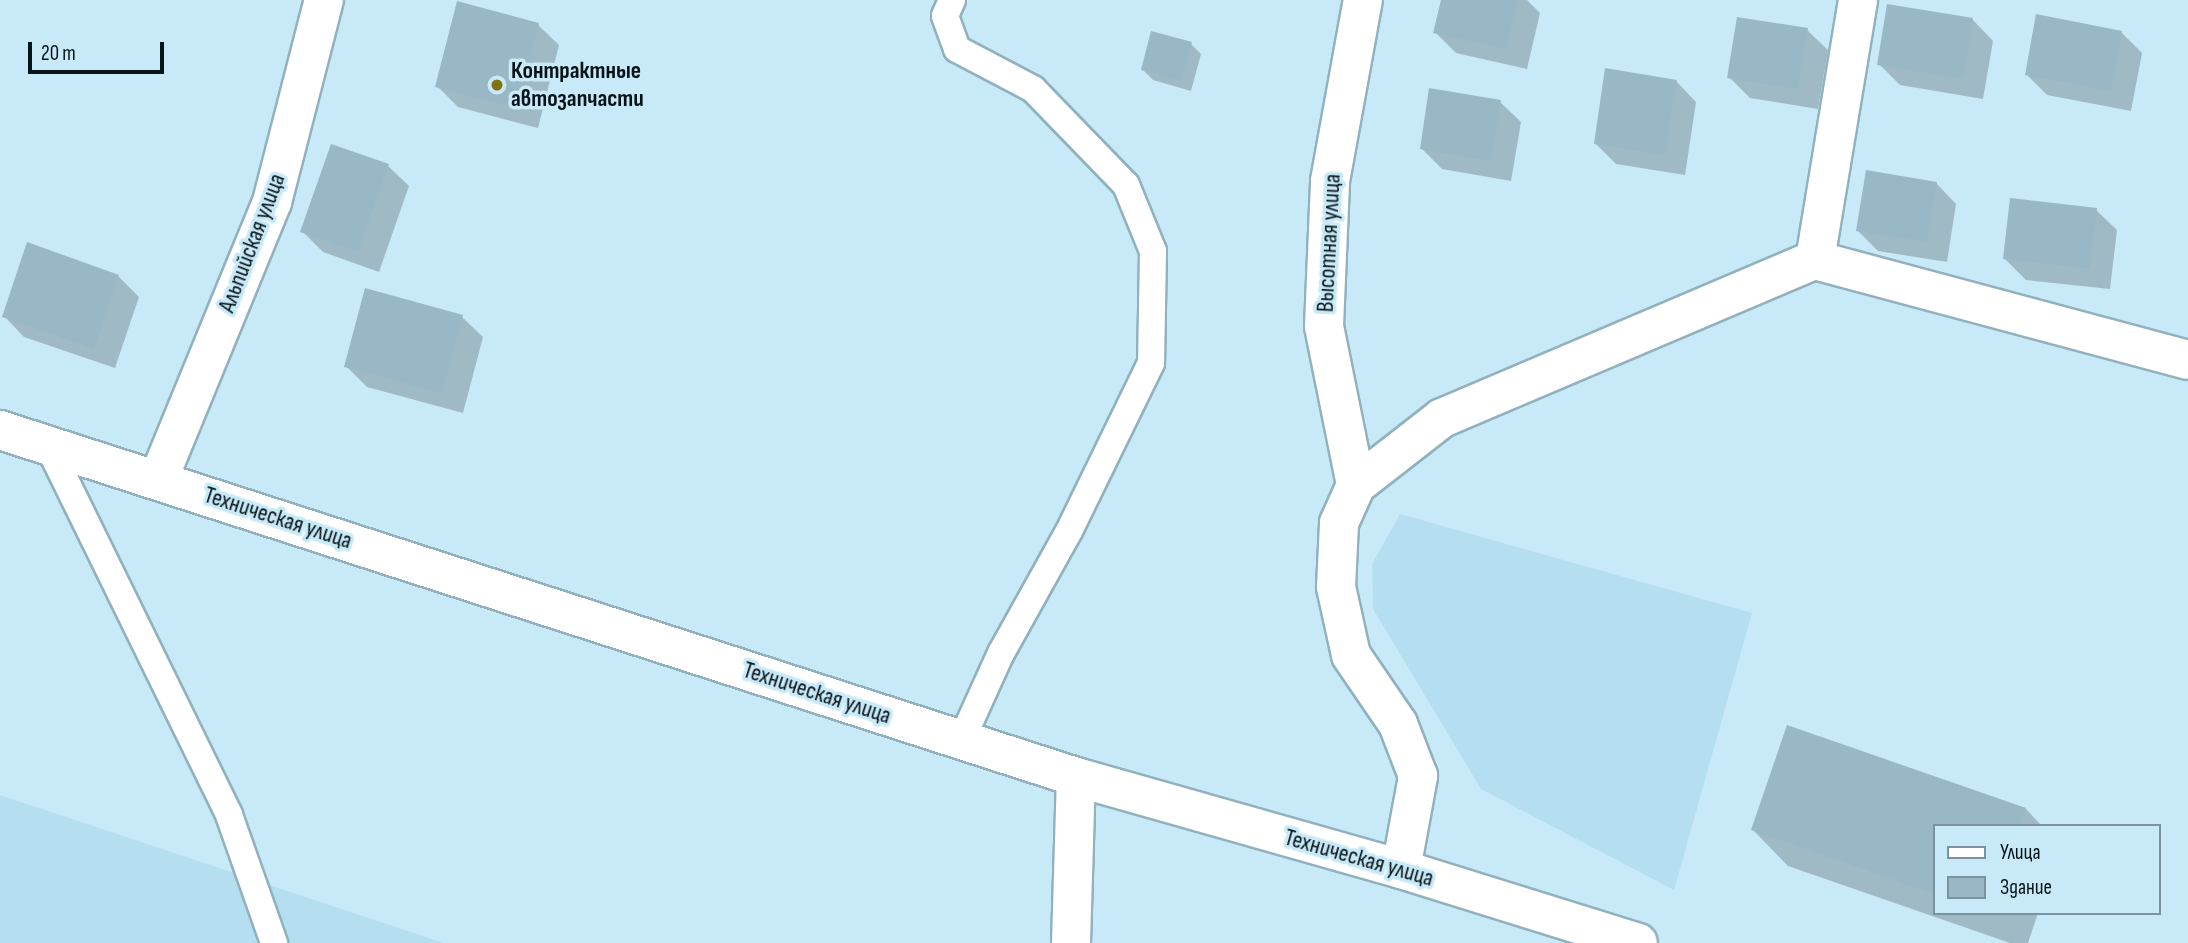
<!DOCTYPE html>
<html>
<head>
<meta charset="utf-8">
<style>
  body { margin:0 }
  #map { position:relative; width:2188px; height:943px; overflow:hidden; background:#c8e9f7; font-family:"Sofia Sans Condensed",sans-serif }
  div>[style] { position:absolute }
  .built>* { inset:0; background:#b5dff0 }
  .shadow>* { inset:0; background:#0003 }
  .building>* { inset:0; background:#98b8c5 }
  .roads { filter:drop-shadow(2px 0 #91b1be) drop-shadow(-2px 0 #91b1be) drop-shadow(0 2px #91b1be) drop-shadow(0 -2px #91b1be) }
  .service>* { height:26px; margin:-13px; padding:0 13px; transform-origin:13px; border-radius:13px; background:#fff }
  .minor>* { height:38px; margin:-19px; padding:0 19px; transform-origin:19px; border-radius:19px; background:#fff }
  .tertiary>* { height:38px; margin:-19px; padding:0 19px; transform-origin:19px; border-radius:19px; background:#fff }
  .dots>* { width:19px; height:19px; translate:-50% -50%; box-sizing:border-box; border:4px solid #c8e9f7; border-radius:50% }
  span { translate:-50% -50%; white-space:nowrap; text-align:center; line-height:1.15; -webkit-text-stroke:7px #c8e9f7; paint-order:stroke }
  .poi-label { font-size:24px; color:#071318; font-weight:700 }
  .left { translate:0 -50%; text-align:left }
  .street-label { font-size:24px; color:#071318 }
  .legend { position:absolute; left:1933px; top:824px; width:228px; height:91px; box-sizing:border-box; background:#c8e9f7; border:2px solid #7b939e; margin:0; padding:9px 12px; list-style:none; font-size:21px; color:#071318 }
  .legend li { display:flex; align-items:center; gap:14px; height:35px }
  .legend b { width:35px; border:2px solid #7b939e }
  .scale { position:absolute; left:28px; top:42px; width:136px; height:32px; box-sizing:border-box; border:4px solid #071318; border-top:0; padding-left:9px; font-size:21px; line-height:24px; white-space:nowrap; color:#071318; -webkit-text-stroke:5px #c8e9f7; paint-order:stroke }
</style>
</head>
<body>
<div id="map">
  <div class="built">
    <div style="clip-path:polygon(1400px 514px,1752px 613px,1674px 890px,1481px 789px,1373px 609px,1372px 564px)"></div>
    <div style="clip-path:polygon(0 795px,444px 943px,0 943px)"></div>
  </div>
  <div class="shadow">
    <div style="clip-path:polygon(1443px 0,1527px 0,1540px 13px,1527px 69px,1456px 53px,1435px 32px)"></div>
    <div style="clip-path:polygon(1973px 20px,1993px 41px,1983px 99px,1900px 85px,1879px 64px)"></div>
    <div style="clip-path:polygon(538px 25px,559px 45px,538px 128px,458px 107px,437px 86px)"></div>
    <div style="clip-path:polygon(1807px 30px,1828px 50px,1818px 109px,1750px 98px,1729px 77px)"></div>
    <div style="clip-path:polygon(2121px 32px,2142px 53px,2131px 111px,2047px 95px,2026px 74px)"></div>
    <div style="clip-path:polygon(1191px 44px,1201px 54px,1191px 91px,1153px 80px,1143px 70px)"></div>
    <div style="clip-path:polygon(1676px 81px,1696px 102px,1685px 175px,1616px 164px,1595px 143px)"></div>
    <div style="clip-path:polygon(1500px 102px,1521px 122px,1511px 181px,1442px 169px,1422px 149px)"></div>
    <div style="clip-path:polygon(388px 166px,409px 186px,379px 272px,323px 252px,302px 231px)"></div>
    <div style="clip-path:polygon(1936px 183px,1956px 204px,1947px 262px,1878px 251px,1858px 231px)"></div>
    <div style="clip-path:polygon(2096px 210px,2117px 230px,2110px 289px,2026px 280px,2005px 259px)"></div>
    <div style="clip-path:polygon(118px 276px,139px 297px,115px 368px,24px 337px,4px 316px)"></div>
    <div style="clip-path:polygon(462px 317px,483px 337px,463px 413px,367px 387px,346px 366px)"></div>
    <div style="clip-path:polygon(2026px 809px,2042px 826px,1934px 826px,1934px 913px,2038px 913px,2028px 943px,2010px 943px,1788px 866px,1753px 830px)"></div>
  </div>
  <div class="building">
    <div style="clip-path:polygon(1441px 0,1518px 0,1506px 49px,1433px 33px)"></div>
    <div style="clip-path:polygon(457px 1px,539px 23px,518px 109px,435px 87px)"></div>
    <div style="clip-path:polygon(1887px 4px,1973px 18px,1963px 79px,1877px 65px)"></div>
    <div style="clip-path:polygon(2036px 14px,2122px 31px,2111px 91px,2025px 75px)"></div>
    <div style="clip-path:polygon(1737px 17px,1808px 28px,1798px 89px,1727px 78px)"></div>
    <div style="clip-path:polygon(1151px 31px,1192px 42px,1181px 81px,1141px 70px)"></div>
    <div style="clip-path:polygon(1605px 68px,1677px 80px,1665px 155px,1594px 144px)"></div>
    <div style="clip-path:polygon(1429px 88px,1501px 100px,1491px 161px,1420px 149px)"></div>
    <div style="clip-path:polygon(331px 144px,389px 164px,358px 252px,300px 232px)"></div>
    <div style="clip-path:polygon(1866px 170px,1937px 182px,1927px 242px,1856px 231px)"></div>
    <div style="clip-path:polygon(2010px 198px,2097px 208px,2090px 269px,2003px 259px)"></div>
    <div style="clip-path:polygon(27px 242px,119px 275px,94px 349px,2px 317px)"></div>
    <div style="clip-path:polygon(365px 288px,463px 315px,442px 393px,344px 367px)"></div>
    <div style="clip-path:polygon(1787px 725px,2026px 808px,2020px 826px,1934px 826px,1934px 894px,1751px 830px)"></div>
  </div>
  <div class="roads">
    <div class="service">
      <div style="left:952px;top:0;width:17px;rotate:114deg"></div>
      <div style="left:945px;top:16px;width:35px;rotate:70deg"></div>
      <div style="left:957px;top:49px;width:86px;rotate:27.8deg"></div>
      <div style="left:1033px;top:89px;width:134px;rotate:45.9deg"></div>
      <div style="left:1126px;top:185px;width:71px;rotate:67.8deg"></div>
      <div style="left:1153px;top:251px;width:112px;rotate:91deg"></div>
      <div style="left:1151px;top:363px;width:187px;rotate:116deg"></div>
      <div style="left:1069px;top:531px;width:140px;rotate:119.1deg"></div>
      <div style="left:1001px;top:653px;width:94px;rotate:114.4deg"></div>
      <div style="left:49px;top:447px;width:410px;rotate:63.9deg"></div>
      <div style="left:229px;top:815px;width:136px;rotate:70.6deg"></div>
    </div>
    <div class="minor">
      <div style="left:1815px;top:260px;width:264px;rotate:-80.6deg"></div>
      <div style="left:158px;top:480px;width:300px;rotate:-67.7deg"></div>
      <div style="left:272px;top:202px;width:209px;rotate:-75.6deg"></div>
      <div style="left:1356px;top:485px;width:162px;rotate:-101.4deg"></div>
      <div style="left:1324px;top:326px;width:145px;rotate:-87.6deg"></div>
      <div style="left:1330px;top:181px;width:184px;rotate:-79.7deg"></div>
      <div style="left:1401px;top:869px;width:95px;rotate:-79.6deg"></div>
      <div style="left:1418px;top:776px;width:56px;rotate:-111deg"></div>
      <div style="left:1398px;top:724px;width:83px;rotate:-124.3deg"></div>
      <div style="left:1351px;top:655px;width:70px;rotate:-102.4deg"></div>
      <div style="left:1336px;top:587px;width:64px;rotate:-87.3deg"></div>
      <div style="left:1339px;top:523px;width:42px;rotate:-65.9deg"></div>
      <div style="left:1356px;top:485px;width:109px;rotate:-37.9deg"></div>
      <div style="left:1442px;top:418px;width:405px;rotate:-23deg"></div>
      <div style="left:1815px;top:260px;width:386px;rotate:15deg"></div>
      <div style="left:1071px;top:943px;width:166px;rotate:-88.3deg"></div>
    </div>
    <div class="tertiary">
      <div style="left:0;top:430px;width:1131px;rotate:17.87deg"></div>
      <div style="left:1076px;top:777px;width:338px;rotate:15.8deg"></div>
      <div style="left:1401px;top:869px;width:248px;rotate:17.3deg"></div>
    </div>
  </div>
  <div class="dots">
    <div style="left:497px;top:85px;background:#807314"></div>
  </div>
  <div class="poi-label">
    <span class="left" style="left:511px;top:85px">Контрактные<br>автозапчасти</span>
  </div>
  <div class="street-label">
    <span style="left:252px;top:243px;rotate:-69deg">Альпийская улица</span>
    <span style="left:1329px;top:243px;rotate:-87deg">Высотная улица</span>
    <span style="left:278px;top:518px;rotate:18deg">Техническая улица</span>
    <span style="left:817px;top:693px;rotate:18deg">Техническая улица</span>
    <span style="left:1359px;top:858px;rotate:16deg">Техническая улица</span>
  </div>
  <ul class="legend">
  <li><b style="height:9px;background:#fff"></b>Улица</li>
  <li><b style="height:19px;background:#98b8c5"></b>Здание</li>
  </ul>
  <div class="scale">20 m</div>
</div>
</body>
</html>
